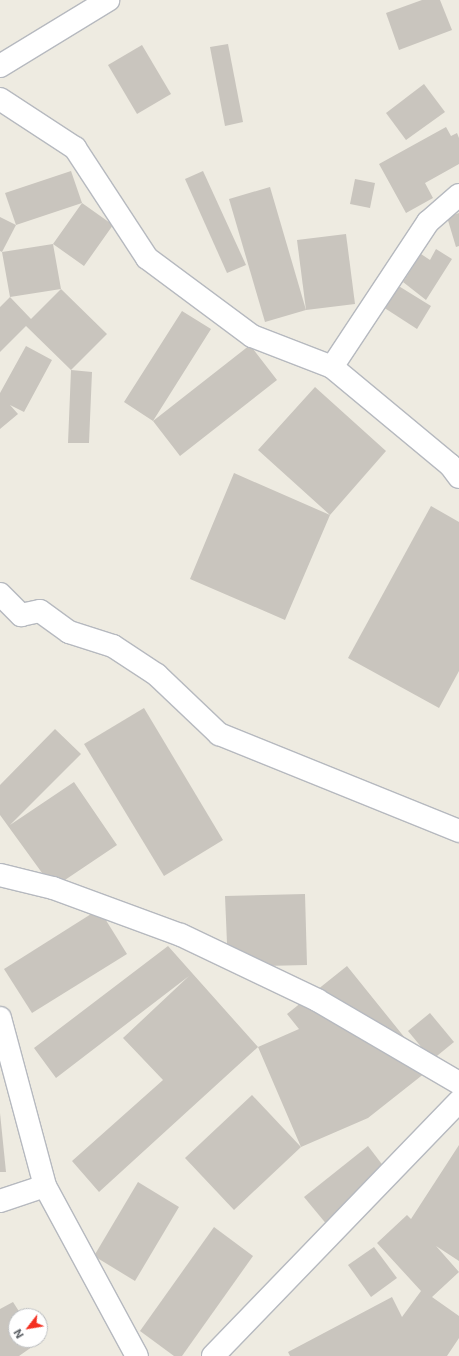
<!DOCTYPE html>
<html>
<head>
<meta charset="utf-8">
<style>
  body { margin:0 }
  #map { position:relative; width:459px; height:1356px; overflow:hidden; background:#eeebe1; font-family:Inter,sans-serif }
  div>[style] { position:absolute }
  .building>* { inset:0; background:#c9c5be }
  .roads { filter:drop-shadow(1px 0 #b6b9bf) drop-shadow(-1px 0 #b6b9bf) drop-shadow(0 1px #b6b9bf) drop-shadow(0 -1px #b6b9bf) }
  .minor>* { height:22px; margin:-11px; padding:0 11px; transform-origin:11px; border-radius:11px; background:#fff }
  span { translate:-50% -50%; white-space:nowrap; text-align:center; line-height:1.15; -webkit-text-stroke:4px #fff; paint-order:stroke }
  .north { position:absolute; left:8px; top:1308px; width:40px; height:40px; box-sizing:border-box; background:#fff; border:1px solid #bdbfc1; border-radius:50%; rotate:239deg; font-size:11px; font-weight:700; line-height:16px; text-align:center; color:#595e63 }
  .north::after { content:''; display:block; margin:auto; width:14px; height:18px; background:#f42f20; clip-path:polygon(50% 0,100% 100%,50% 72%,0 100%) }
</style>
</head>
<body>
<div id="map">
  <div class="building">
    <div style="clip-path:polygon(422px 0,440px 0,452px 30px,399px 50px,386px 13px)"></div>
    <div style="clip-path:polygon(228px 44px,243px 122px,225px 126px,210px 47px)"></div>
    <div style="clip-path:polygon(142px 45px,171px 94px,137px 114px,108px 65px)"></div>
    <div style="clip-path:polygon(424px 84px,445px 112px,406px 140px,386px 113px)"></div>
    <div style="clip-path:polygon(446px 127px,451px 136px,457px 133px,459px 138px,459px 164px,425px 183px,433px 198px,406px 213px,379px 164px)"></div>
    <div style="clip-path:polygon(71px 171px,82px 203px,16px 225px,5px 193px)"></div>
    <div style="clip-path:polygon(203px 171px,246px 265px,227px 273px,185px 179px)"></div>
    <div style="clip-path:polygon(355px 179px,375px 183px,370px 208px,350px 204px)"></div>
    <div style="clip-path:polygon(270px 187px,306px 310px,265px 322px,229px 199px)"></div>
    <div style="clip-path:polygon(82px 203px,113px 225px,84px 266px,53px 244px,61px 289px,10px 297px,2px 252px,53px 244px)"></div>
    <div style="clip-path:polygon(459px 213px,459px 246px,456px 247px,447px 217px)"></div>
    <div style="clip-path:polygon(0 217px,16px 225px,2px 252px,0 251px)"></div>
    <div style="clip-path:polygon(346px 234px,355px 304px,306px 310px,297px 240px)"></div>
    <div style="clip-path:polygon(436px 249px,452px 259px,426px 300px,403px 282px,421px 254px,430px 260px)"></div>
    <div style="clip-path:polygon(397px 285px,431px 306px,417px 329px,383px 307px)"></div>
    <div style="clip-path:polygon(61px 289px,107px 334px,71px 370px,92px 372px,89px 443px,68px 443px,71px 370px,26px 326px,0 352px,0 307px,10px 297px,31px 319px)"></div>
    <div style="clip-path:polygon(182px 311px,211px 329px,153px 421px,250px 345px,277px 380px,180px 456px,153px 421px,124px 402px)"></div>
    <div style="clip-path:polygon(26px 346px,52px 360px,24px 412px,10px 405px,18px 414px,0 429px,0 393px)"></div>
    <div style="clip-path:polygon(315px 387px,386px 451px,330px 515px,285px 620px,190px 579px,234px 473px,330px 515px,258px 450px)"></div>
    <div style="clip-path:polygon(431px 506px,459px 522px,459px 671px,439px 708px,348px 658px)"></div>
    <div style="clip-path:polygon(144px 708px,223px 840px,164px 876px,84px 744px)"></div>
    <div style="clip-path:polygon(55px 729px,81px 754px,10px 825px,74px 782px,117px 845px,53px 888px,0 815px,0 785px)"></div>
    <div style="clip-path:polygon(305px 894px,307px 965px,228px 967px,225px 896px)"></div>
    <div style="clip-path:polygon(99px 909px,127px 954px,32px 1013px,4px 969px)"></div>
    <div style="clip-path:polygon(168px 946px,258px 1047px,99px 1192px,72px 1161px,163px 1080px,123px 1038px,189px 976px,56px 1078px,34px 1048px)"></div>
    <div style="clip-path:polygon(347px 966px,430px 1069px,368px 1118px,301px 1147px,258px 1047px,299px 1029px,287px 1014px)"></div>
    <div style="clip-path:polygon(430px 1013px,454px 1042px,432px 1060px,408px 1031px)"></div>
    <div style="clip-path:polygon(252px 1095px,301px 1147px,234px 1210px,185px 1158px)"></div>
    <div style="clip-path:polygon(0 1113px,6px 1172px,0 1172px)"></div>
    <div style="clip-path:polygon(459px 1145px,459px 1261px,436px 1246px,459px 1272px,432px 1297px,459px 1316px,459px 1338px,447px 1356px,290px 1356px,288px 1352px,392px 1297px,402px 1317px,421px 1291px,377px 1243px,407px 1215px,411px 1219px)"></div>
    <div style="clip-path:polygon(368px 1146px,391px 1176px,328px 1226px,304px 1197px)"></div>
    <div style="clip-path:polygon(138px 1182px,179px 1207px,135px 1281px,94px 1256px)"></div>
    <div style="clip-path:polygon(214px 1227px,253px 1256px,182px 1356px,174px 1356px,140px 1331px)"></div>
    <div style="clip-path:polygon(374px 1247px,397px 1278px,371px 1297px,348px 1265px)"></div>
    <div style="clip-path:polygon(13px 1302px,22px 1316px,16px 1316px,16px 1340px,39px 1342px,19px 1356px,0 1356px,0 1309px)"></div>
  </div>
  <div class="roads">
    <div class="minor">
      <div style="left:0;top:66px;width:127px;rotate:-31.4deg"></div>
      <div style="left:0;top:99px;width:90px;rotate:33.2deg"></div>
      <div style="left:75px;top:148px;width:131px;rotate:56.8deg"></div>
      <div style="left:147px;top:258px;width:131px;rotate:36.6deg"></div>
      <div style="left:252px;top:336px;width:86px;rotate:21.2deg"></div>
      <div style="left:332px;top:367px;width:153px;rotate:39.7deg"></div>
      <div style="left:450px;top:465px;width:15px;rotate:53deg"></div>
      <div style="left:332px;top:367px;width:174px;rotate:-56.5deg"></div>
      <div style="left:428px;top:222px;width:41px;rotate:-41.1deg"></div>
      <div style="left:0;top:594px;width:30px;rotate:45deg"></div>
      <div style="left:21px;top:615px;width:19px;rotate:-12deg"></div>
      <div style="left:40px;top:611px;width:36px;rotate:36deg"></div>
      <div style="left:69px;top:632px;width:46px;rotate:17.7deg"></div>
      <div style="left:113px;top:646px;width:53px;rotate:33.4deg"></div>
      <div style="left:157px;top:675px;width:86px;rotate:43.6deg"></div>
      <div style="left:219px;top:734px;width:259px;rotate:22deg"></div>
      <div style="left:0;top:875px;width:55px;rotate:13.8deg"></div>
      <div style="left:53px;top:888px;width:136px;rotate:20.2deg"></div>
      <div style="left:181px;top:935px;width:151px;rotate:25.5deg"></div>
      <div style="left:317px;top:1000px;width:164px;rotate:30.3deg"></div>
      <div style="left:0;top:1018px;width:174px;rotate:75deg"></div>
      <div style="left:45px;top:1186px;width:193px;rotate:61.6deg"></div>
      <div style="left:0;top:1201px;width:47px;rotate:-18.4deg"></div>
      <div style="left:213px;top:1356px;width:354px;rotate:-46deg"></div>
    </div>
  </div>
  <div class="north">N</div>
</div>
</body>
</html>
